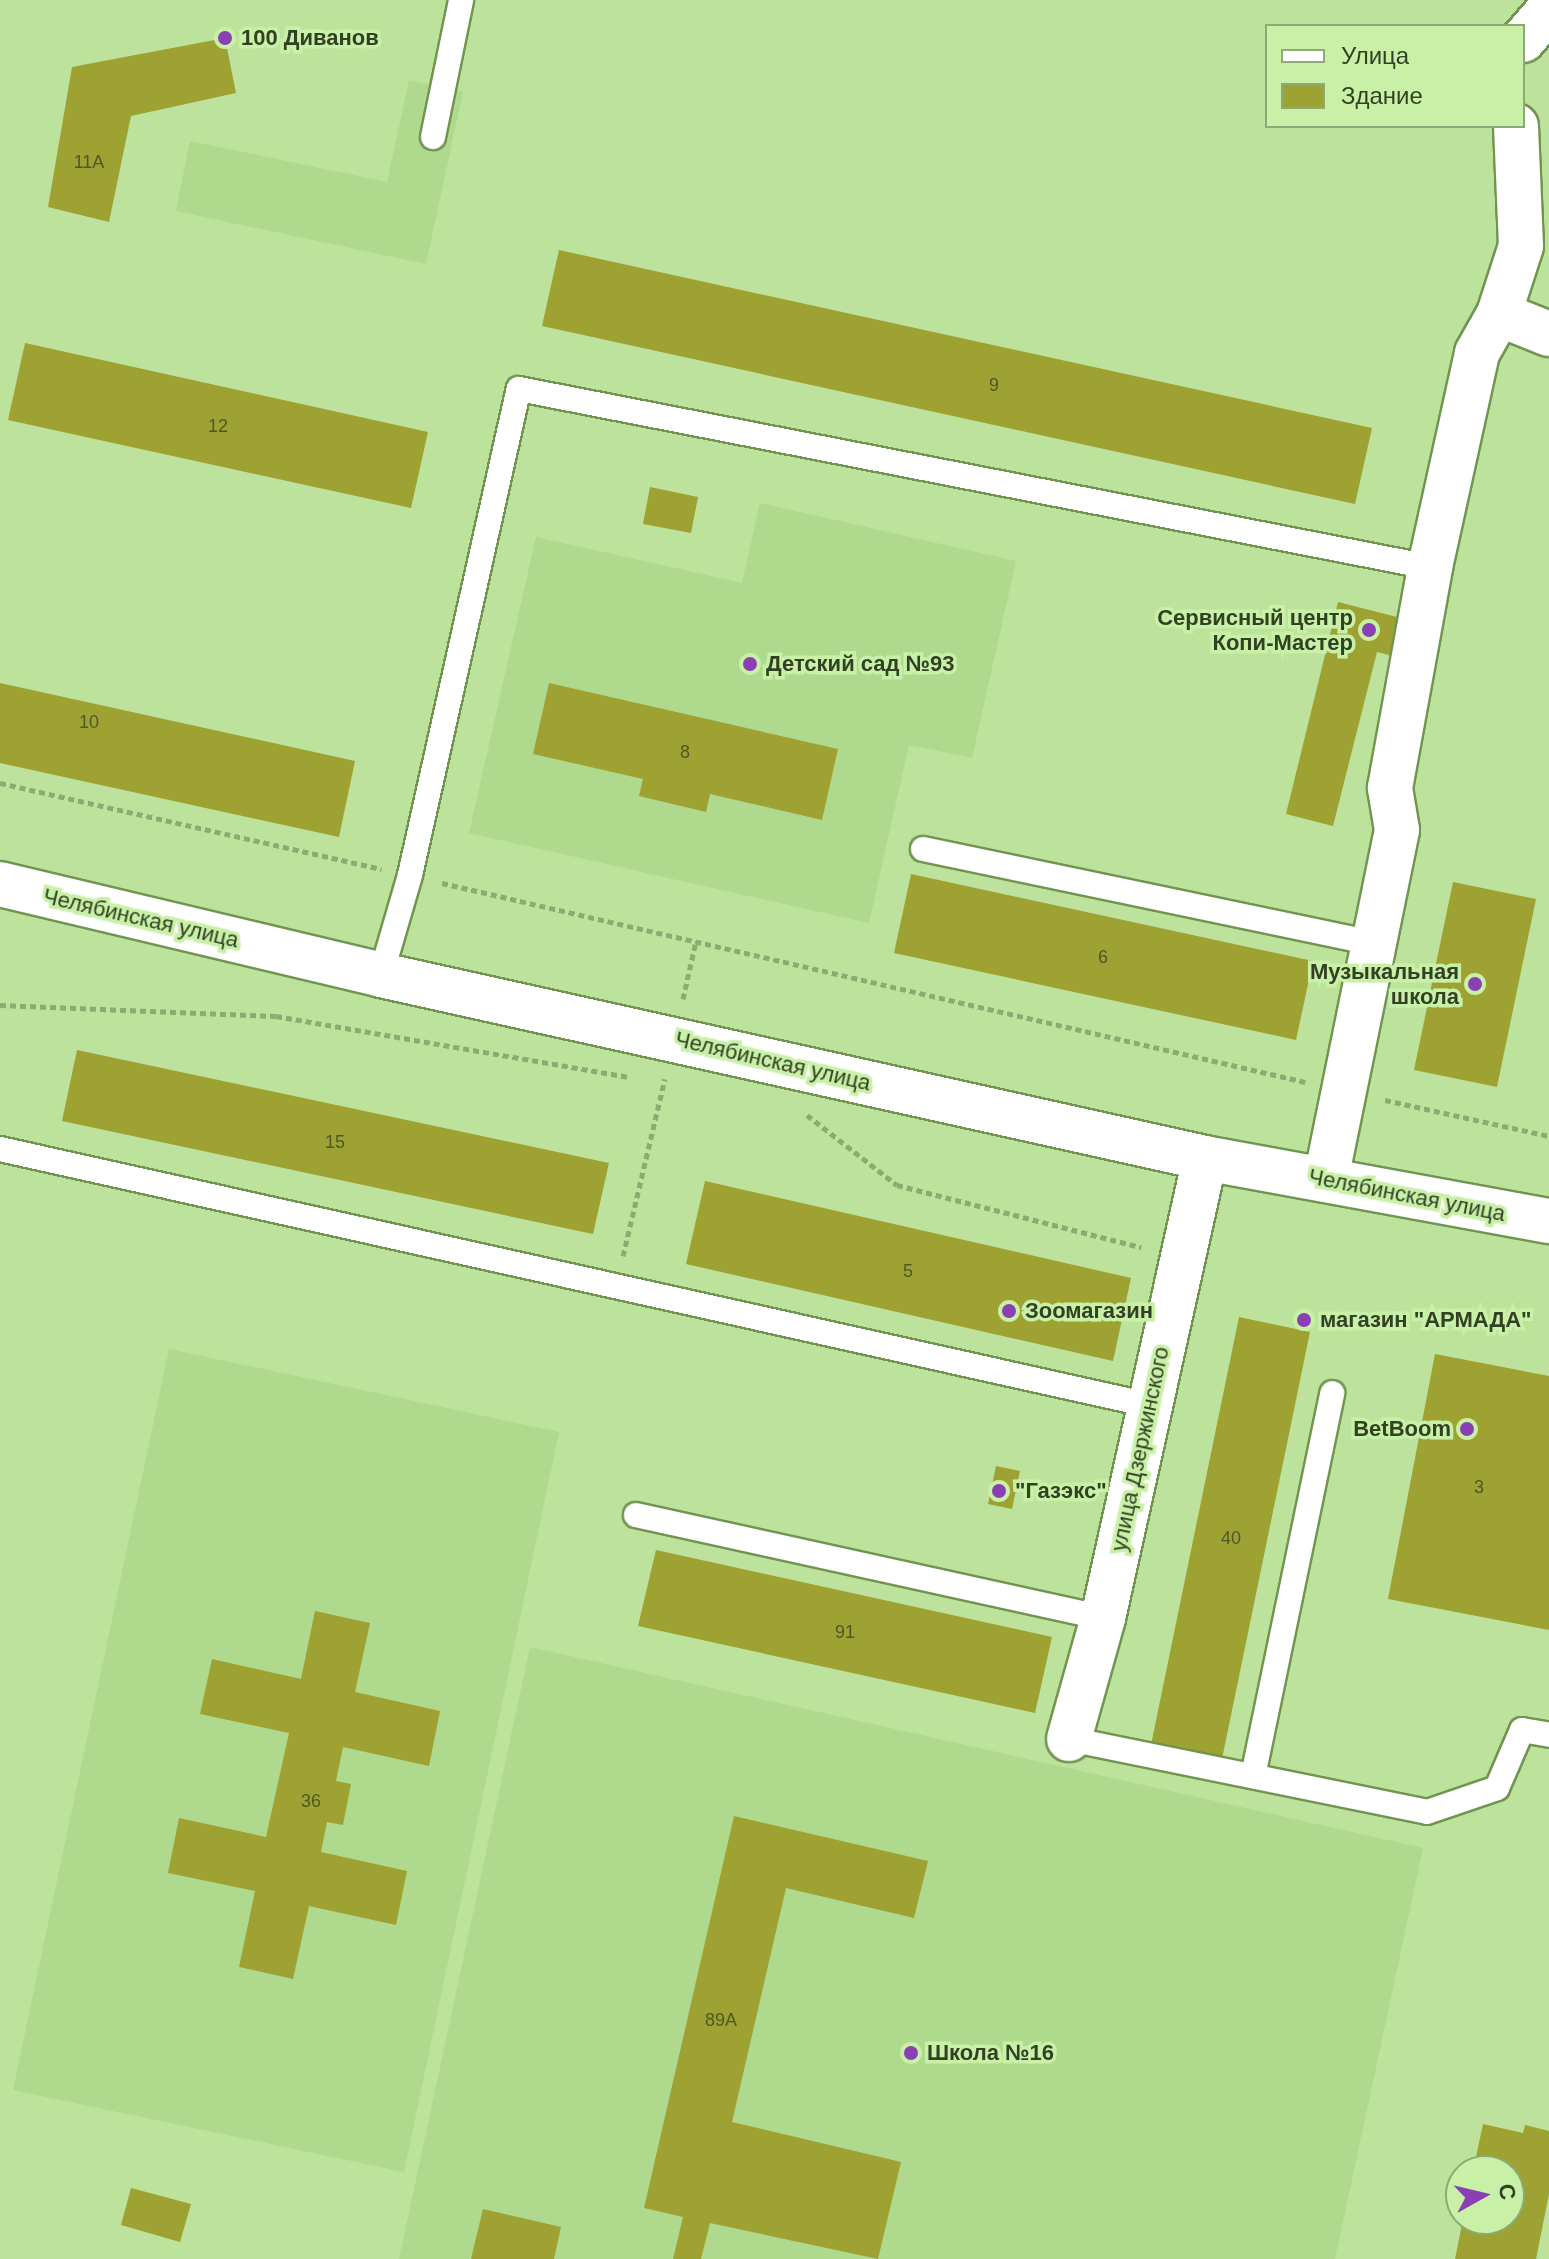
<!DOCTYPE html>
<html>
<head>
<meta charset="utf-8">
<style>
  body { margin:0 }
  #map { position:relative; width:1549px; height:2259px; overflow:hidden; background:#bce29b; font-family:Arial,sans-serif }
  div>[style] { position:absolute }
  .built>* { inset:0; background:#afd98c }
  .building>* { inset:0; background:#9ea232 }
  .path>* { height:5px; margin-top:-2.5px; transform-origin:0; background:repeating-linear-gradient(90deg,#8caa71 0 6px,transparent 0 10px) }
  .roads { filter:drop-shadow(2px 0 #719551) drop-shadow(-2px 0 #719551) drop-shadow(0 2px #719551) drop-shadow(0 -2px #719551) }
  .service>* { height:24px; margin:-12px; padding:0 12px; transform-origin:12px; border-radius:12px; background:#fff }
  .minor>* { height:44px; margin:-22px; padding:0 22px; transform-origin:22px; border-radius:22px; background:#fff }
  .dots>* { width:22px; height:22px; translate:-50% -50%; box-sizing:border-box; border:4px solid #c8f0a7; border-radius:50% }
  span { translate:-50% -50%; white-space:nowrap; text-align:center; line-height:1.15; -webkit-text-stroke:7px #c8f0a7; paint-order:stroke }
  .number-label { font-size:18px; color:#4d5928 }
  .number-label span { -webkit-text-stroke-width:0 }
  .poi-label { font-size:22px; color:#324124; font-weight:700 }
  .left { translate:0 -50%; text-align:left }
  .right { translate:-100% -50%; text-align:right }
  .street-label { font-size:22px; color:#324124 }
  .legend { position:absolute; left:1265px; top:24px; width:260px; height:104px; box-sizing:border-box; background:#c8f0a7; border:2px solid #8caa73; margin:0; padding:10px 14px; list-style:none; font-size:24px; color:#324124 }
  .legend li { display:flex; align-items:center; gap:16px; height:40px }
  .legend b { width:40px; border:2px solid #8caa73 }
  .north { position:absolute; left:1445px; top:2155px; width:80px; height:80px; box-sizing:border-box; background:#c8f0a7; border:2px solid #8caa73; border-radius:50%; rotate:82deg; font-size:22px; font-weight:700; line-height:32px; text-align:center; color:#324124 }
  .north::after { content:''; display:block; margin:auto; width:28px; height:36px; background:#8a40b2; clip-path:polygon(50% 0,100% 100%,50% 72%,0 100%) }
</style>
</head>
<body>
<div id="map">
  <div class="built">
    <div style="clip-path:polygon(409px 80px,463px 92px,426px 264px,176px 211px,190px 141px,387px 182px)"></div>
    <div style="clip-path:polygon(760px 503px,1016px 561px,972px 758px,909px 745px,869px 923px,469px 833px,536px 537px,742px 583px)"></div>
    <div style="clip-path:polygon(169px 1349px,559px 1432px,404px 2172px,13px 2090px)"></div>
    <div style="clip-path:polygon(530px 1647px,1423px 1848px,1335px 2259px,399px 2259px)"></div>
  </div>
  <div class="building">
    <div style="clip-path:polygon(225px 38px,236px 93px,131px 116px,109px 222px,48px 207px,72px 67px)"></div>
    <div style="clip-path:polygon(559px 250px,1372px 428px,1355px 504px,542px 326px)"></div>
    <div style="clip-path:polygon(25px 343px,428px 432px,411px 508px,8px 420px)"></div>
    <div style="clip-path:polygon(650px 487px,698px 497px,691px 533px,643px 524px)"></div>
    <div style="clip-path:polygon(1338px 602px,1409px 620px,1400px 658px,1377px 652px,1333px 826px,1286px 814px)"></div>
    <div style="clip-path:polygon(0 683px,355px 761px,339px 837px,0 763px)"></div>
    <div style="clip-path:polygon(549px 683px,838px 749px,822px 820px,710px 794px,706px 812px,639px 796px,643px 779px,533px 754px)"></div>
    <div style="clip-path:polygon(911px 874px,1313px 961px,1296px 1040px,894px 953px)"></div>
    <div style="clip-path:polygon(1453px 882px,1536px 899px,1497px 1087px,1414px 1070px)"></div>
    <div style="clip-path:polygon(77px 1050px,609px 1163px,593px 1234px,62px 1121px)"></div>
    <div style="clip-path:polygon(705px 1181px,1131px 1278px,1113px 1361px,686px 1264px)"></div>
    <div style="clip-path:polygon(1239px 1317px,1310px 1332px,1222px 1759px,1151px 1745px)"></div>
    <div style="clip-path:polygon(1435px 1354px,1549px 1376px,1549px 1630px,1388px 1599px)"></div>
    <div style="clip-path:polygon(996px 1466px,1020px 1471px,1012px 1509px,988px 1504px)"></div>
    <div style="clip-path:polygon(656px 1550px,1052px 1637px,1035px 1713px,638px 1626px)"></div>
    <div style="clip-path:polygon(315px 1611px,370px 1623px,355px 1692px,440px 1711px,429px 1766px,343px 1747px,336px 1781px,351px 1784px,343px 1825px,327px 1822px,321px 1852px,407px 1871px,396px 1925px,309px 1906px,293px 1979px,239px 1967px,255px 1891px,168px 1873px,179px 1818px,266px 1837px,289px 1733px,200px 1714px,212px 1659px,301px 1679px)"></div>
    <div style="clip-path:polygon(734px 1816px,928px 1861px,914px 1918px,786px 1888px,732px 2122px,901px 2162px,878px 2259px,710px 2223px,701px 2259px,673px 2259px,683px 2217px,644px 2208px)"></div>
    <div style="clip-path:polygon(1483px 2124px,1523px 2133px,1525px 2125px,1549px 2131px,1549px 2194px,1536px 2259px,1455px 2259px,1463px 2219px,1509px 2219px,1509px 2171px,1473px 2171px)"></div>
    <div style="clip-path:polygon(131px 2188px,191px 2204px,180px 2242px,121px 2225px)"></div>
    <div style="clip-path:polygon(483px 2209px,561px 2227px,554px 2259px,471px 2259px)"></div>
  </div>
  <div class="path">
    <div style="left:0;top:783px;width:391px;rotate:12.7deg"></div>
    <div style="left:442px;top:883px;width:886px;rotate:12.98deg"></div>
    <div style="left:683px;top:999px;width:59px;rotate:-77.4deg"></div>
    <div style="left:0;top:1005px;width:276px;rotate:2.3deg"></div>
    <div style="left:276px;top:1016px;width:358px;rotate:9.8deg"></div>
    <div style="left:1385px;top:1100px;width:168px;rotate:12.4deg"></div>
    <div style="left:807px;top:1115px;width:114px;rotate:37.9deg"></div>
    <div style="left:897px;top:1185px;width:252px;rotate:14.3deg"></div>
    <div style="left:623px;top:1256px;width:182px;rotate:-76.7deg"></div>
  </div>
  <div class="roads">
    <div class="service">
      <div style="left:433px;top:137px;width:140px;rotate:-78.4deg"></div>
      <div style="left:923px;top:849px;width:461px;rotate:11.8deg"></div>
      <div style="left:381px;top:975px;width:104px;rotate:-73.8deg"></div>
      <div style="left:410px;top:875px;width:498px;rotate:-77.4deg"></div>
      <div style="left:519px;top:389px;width:928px;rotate:11.06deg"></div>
      <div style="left:0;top:1149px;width:1177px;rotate:12.56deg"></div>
      <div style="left:636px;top:1515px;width:478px;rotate:12.4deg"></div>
      <div style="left:1069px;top:1739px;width:365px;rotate:11.5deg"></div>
      <div style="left:1427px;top:1812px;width:74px;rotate:-18.9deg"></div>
      <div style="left:1497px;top:1788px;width:63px;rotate:-66.7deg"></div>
      <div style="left:1522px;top:1730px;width:27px;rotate:10deg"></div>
      <div style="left:1253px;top:1776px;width:391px;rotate:-78.3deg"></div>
    </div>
    <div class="minor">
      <div style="left:1523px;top:40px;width:40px;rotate:-49deg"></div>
      <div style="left:1499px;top:314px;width:54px;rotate:21.8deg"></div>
      <div style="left:0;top:884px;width:392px;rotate:13.4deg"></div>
      <div style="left:381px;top:975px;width:844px;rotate:12.52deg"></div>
      <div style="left:1205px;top:1158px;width:350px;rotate:10.4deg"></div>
      <div style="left:1326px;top:1179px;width:356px;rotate:-78.5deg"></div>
      <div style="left:1397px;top:830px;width:43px;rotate:-99.5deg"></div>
      <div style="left:1390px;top:788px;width:225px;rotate:-79.7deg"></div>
      <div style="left:1430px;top:567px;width:219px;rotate:-77.6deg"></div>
      <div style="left:1477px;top:353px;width:45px;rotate:-60.6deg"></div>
      <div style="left:1499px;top:314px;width:71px;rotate:-72.1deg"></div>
      <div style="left:1521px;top:246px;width:120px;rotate:-92.4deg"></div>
      <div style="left:1069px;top:1739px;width:126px;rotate:-74.3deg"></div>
      <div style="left:1103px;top:1618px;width:471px;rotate:-77.5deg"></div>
    </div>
  </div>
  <div class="dots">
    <div style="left:225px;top:38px;background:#8a40b2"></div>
    <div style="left:1369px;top:630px;background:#8a40b2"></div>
    <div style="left:750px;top:664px;background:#8a40b2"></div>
    <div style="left:1475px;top:984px;background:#8a40b2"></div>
    <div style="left:1009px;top:1311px;background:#8a40b2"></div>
    <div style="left:1304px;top:1320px;background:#8a40b2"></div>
    <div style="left:1467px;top:1429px;background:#8a40b2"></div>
    <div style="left:999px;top:1491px;background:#8a40b2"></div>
    <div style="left:911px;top:2053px;background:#8a40b2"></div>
  </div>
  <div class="number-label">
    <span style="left:89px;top:162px">11А</span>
    <span style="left:994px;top:385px">9</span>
    <span style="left:218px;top:426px">12</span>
    <span style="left:89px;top:722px">10</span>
    <span style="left:685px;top:752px">8</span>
    <span style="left:1103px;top:957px">6</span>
    <span style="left:335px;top:1142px">15</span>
    <span style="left:908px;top:1271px">5</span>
    <span style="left:1479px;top:1487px">3</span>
    <span style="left:1231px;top:1538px">40</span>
    <span style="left:845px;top:1632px">91</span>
    <span style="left:311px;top:1801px">36</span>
    <span style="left:721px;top:2020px">89А</span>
  </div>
  <div class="poi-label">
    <span class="left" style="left:241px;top:38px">100 Диванов</span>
    <span class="right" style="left:1353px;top:630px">Сервисный центр<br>Копи-Мастер</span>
    <span class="left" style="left:766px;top:664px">Детский сад №93</span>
    <span class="right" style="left:1459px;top:984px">Музыкальная<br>школа</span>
    <span class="left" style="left:1025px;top:1311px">Зоомагазин</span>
    <span class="left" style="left:1320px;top:1320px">магазин "АРМАДА"</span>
    <span class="right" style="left:1451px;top:1429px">BetBoom</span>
    <span class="left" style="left:1015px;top:1491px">"Газэкс"</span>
    <span class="left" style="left:927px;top:2053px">Школа №16</span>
  </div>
  <div class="street-label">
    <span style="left:141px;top:918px;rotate:13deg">Челябинская улица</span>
    <span style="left:773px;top:1061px;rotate:13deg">Челябинская улица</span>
    <span style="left:1407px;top:1195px;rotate:11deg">Челябинская улица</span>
    <span style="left:1140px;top:1449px;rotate:-78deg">улица Дзержинского</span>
  </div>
  <ul class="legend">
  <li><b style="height:10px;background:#fff"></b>Улица</li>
  <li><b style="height:22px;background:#9ea232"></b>Здание</li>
  </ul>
  <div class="north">С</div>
</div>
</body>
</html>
